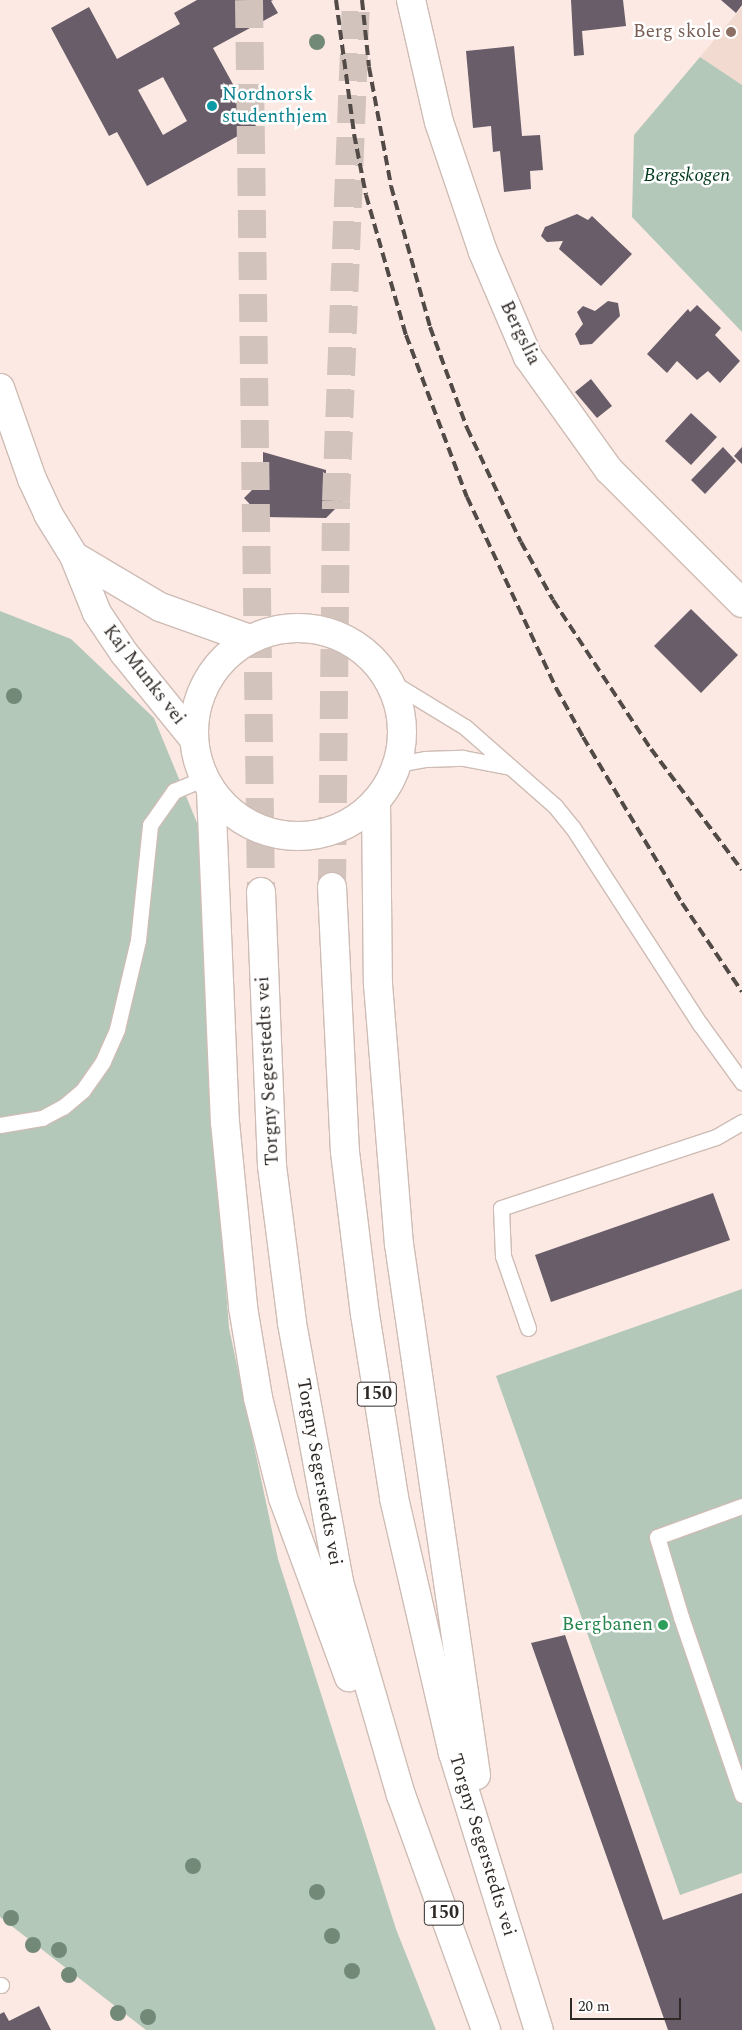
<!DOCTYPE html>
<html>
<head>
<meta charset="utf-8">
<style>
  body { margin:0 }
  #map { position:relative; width:742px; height:2030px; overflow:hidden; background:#fce9e3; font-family:Spectral,serif }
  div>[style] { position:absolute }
  .education>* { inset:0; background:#f2dad1 }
  .green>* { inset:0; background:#b3c8b9 }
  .building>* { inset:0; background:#685d68 }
  .highway-tunnel>* { height:28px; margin-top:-14px; transform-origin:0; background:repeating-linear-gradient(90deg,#d3c3bd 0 28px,transparent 0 42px) }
  .roads { filter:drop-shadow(1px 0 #cebcb5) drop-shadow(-1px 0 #cebcb5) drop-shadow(0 1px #cebcb5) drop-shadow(0 -1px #cebcb5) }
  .lane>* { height:15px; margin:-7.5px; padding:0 7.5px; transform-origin:7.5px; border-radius:7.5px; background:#fff }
  .street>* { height:28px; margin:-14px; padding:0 14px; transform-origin:14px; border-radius:14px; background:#fff }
  .secondary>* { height:28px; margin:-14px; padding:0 14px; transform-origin:14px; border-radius:14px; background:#fff }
  .secondary>.ring { margin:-14px; padding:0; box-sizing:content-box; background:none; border:28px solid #fff; border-radius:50% }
  .highway>* { height:28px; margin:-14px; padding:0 14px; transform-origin:14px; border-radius:14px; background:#fff }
  .rail>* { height:4px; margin-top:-2px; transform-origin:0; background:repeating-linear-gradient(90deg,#524a46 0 10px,transparent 0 15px) }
  .trees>* { width:16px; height:16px; margin:-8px; border-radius:50%; background:#738977 }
  .dots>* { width:14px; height:14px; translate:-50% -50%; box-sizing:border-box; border:2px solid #fff; border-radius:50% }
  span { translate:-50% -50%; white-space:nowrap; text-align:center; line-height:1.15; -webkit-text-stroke:5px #fff; paint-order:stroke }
  .shield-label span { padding:1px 4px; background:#fff; border:1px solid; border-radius:4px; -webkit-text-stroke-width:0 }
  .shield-label { font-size:18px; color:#2f2926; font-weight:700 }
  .education-label { font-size:19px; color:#785e54 }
  .right { translate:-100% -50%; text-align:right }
  .culture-label { font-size:19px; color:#0d838f }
  .left { translate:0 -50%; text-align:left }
  .park-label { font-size:19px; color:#033a1e; font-style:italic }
  .street-label { font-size:19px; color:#2f2926 }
  .leisure-label { font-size:19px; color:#27864d }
  .scale { position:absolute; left:570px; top:1998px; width:111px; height:22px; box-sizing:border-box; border:2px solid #2f2926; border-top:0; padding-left:6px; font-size:15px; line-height:18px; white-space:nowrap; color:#2f2926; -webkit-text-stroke:4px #fff; paint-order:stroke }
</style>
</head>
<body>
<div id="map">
  <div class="education">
    <div style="clip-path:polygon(742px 7px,742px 85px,700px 57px)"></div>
  </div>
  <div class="green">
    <div style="clip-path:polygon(700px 57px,742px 85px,742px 332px,632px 217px,634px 135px)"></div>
    <div style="clip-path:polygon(0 611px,71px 639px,154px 718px,202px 835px,208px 1051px,229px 1328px,278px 1559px,396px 1929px,436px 2030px,146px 2030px,0 1917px)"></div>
    <div style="clip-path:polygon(742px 1289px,742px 1873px,680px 1895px,496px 1376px)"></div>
  </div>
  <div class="building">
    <div style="clip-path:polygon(evenodd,197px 0,273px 0,271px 1px,278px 13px,213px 48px,256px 126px,147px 186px,117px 132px,109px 136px,51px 28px,89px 7px,117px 59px,180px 24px,174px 13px,197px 0,163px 77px,187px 121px,163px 135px,138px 90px,163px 77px)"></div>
    <div style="clip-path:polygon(571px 0,623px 0,626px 26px,582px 31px,584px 55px,574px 56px)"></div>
    <div style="clip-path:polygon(721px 0,742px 0,742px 5px,736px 13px)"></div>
    <div style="clip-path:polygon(514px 46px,522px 136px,540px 135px,543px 170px,530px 171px,531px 189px,504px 192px,500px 151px,493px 152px,491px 126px,473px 128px,466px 51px)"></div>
    <div style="clip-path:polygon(577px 214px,588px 220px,592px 216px,632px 254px,601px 286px,559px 249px,563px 241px,547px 242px,541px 236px,545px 227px)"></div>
    <div style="clip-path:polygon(608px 301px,618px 303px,620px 316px,592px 344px,580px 345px,575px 334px,583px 324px,577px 312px,583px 306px,595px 311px)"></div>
    <div style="clip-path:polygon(697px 305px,721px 328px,715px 335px,740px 361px,720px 383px,708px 371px,697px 380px,677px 361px,667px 373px,647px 354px,688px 309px,690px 312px)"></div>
    <div style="clip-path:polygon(591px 379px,612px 406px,597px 418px,575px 392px)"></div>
    <div style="clip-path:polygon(691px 413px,717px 437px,691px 465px,665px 441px)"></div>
    <div style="clip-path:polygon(723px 447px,736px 461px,705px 494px,691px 480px)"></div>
    <div style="clip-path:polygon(742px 447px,742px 464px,734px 456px)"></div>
    <div style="clip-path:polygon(263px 452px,326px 470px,326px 481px,344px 500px,326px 518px,262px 517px,244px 498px,263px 479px)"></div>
    <div style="clip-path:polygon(691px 609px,738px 655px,701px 693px,654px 646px)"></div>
    <div style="clip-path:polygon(713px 1193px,730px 1240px,551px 1302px,535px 1255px)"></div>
    <div style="clip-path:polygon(565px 1635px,663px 1920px,742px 1893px,742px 2030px,668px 2030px,531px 1643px)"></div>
    <div style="clip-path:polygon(39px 2006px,51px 2030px,0 2030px,0 2014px,4px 2012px,9px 2021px)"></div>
  </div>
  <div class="highway-tunnel">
    <div style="left:249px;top:0;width:892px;rotate:89.23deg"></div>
    <div style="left:332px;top:887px;width:386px;rotate:-89.4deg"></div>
    <div style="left:336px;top:501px;width:501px;rotate:-87.71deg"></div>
  </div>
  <div class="roads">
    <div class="lane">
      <div style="left:388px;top:680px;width:90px;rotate:31.4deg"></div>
      <div style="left:465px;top:727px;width:120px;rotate:41.3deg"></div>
      <div style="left:555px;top:806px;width:28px;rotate:51deg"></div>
      <div style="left:573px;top:828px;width:234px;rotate:57.1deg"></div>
      <div style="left:700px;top:1024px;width:72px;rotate:54.1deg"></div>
      <div style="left:397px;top:764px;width:28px;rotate:-10deg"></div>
      <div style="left:425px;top:759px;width:38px;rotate:-2deg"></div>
      <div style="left:463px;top:758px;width:48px;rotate:10.8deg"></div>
      <div style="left:0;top:1125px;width:43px;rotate:-9.5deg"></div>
      <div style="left:42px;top:1118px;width:24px;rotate:-28deg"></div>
      <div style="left:63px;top:1107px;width:26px;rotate:-40deg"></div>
      <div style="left:83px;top:1090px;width:35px;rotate:-55deg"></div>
      <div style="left:103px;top:1061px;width:35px;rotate:-66deg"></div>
      <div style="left:117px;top:1029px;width:91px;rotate:-76.7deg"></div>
      <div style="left:138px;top:940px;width:116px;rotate:-84deg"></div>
      <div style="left:150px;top:825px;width:42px;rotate:-54.8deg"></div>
      <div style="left:174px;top:791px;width:33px;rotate:-23deg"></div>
      <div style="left:528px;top:1328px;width:76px;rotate:-109.1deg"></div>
      <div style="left:503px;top:1256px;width:48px;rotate:-92.4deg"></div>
      <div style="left:501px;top:1208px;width:226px;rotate:-18.3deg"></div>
      <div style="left:716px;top:1137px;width:30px;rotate:-30deg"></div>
      <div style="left:742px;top:1506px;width:90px;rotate:160deg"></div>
      <div style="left:657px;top:1537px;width:84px;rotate:73.3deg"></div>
      <div style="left:681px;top:1617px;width:188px;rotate:71.1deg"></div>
      <div style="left:0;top:1985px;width:1px"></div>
    </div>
    <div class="street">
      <div style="left:411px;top:0;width:125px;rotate:77.1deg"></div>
      <div style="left:439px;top:122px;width:137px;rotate:71.3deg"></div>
      <div style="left:483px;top:252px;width:114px;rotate:66.8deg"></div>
      <div style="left:528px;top:357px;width:139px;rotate:54.4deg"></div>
      <div style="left:609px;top:470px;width:188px;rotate:45deg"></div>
    </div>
    <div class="secondary">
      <div style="left:0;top:388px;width:96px;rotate:70.6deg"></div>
      <div style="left:32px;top:479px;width:38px;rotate:65deg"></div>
      <div style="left:48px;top:514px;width:49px;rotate:58.2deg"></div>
      <div style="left:74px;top:556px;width:61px;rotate:68deg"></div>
      <div style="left:97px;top:613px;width:48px;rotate:56deg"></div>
      <div style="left:124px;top:653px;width:109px;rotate:50.9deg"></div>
      <div style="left:74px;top:556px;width:100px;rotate:30.7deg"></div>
      <div style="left:160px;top:607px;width:96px;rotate:19.6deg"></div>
      <div class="ring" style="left:194px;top:628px;width:180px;height:180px"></div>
    </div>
    <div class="highway">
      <div style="left:211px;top:790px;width:332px;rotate:87.6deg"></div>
      <div style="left:225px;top:1122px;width:186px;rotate:84.4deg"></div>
      <div style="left:243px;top:1307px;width:92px;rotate:80.6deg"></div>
      <div style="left:258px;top:1398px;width:103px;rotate:76deg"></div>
      <div style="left:283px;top:1498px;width:191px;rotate:69.8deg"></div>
      <div style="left:376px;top:801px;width:183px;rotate:89.4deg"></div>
      <div style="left:378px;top:984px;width:261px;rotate:85.4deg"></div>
      <div style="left:399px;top:1244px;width:537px;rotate:81.75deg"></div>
      <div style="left:332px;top:887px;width:265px;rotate:87.2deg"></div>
      <div style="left:345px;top:1152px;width:163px;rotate:83deg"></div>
      <div style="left:365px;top:1314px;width:186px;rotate:81deg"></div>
      <div style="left:394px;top:1498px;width:262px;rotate:77deg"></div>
      <div style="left:453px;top:1753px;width:290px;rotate:72.8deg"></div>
      <div style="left:261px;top:892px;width:274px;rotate:87.7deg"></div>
      <div style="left:272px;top:1166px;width:158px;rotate:82.7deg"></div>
      <div style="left:292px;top:1323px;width:263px;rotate:79.7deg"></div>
      <div style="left:339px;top:1582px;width:222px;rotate:73.8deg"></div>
      <div style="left:401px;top:1795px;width:250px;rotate:70.1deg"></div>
    </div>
  </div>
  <div class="rail">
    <div style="left:336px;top:0;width:135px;rotate:82.3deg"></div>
    <div style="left:354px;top:134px;width:62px;rotate:78.9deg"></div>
    <div style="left:366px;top:195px;width:146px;rotate:74.1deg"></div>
    <div style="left:406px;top:335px;width:173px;rotate:69.4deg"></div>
    <div style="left:467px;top:497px;width:211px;rotate:65deg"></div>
    <div style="left:556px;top:688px;width:56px;rotate:61.1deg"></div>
    <div style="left:583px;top:737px;width:193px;rotate:59.2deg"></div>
    <div style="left:682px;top:903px;width:107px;rotate:56deg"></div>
    <div style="left:362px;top:0;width:67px;rotate:84deg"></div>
    <div style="left:369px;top:67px;width:121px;rotate:79.5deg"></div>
    <div style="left:391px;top:186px;width:146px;rotate:74.5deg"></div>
    <div style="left:430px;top:327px;width:108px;rotate:69.9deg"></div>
    <div style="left:467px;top:428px;width:126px;rotate:64.7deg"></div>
    <div style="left:521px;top:542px;width:66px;rotate:61.1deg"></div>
    <div style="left:553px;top:600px;width:178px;rotate:56.7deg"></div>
    <div style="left:651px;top:749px;width:151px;rotate:53.1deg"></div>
  </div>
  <div class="trees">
    <div style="left:317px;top:42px"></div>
    <div style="left:14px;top:696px"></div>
    <div style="left:193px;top:1866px"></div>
    <div style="left:317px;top:1892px"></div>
    <div style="left:11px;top:1918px"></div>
    <div style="left:332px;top:1936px"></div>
    <div style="left:33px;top:1945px"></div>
    <div style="left:59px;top:1950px"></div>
    <div style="left:352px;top:1971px"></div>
    <div style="left:69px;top:1975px"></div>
    <div style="left:118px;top:2013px"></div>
    <div style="left:148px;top:2017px"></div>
  </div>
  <div class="dots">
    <div style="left:731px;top:32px;background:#8d6e63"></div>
    <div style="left:212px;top:106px;background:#0f9aa8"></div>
    <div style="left:663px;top:1625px;background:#2e9e5b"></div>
  </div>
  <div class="shield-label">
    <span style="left:377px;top:1394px">150</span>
    <span style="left:444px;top:1913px">150</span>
  </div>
  <div class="education-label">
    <span class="right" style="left:721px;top:32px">Berg skole</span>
  </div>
  <div class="culture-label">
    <span class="left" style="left:222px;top:106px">Nordnorsk<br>studenthjem</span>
  </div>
  <div class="park-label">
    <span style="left:687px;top:176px">Bergskogen</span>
  </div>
  <div class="street-label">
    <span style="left:520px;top:333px;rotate:64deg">Bergslia</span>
    <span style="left:144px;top:675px;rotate:52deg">Kaj Munks vei</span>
    <span style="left:268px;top:1071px;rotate:-93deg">Torgny Segerstedts vei</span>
    <span style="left:319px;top:1472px;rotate:80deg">Torgny Segerstedts vei</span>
    <span style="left:482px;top:1845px;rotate:73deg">Torgny Segerstedts vei</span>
  </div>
  <div class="leisure-label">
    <span class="right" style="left:653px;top:1625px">Bergbanen</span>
  </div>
  <div class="scale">20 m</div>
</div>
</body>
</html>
